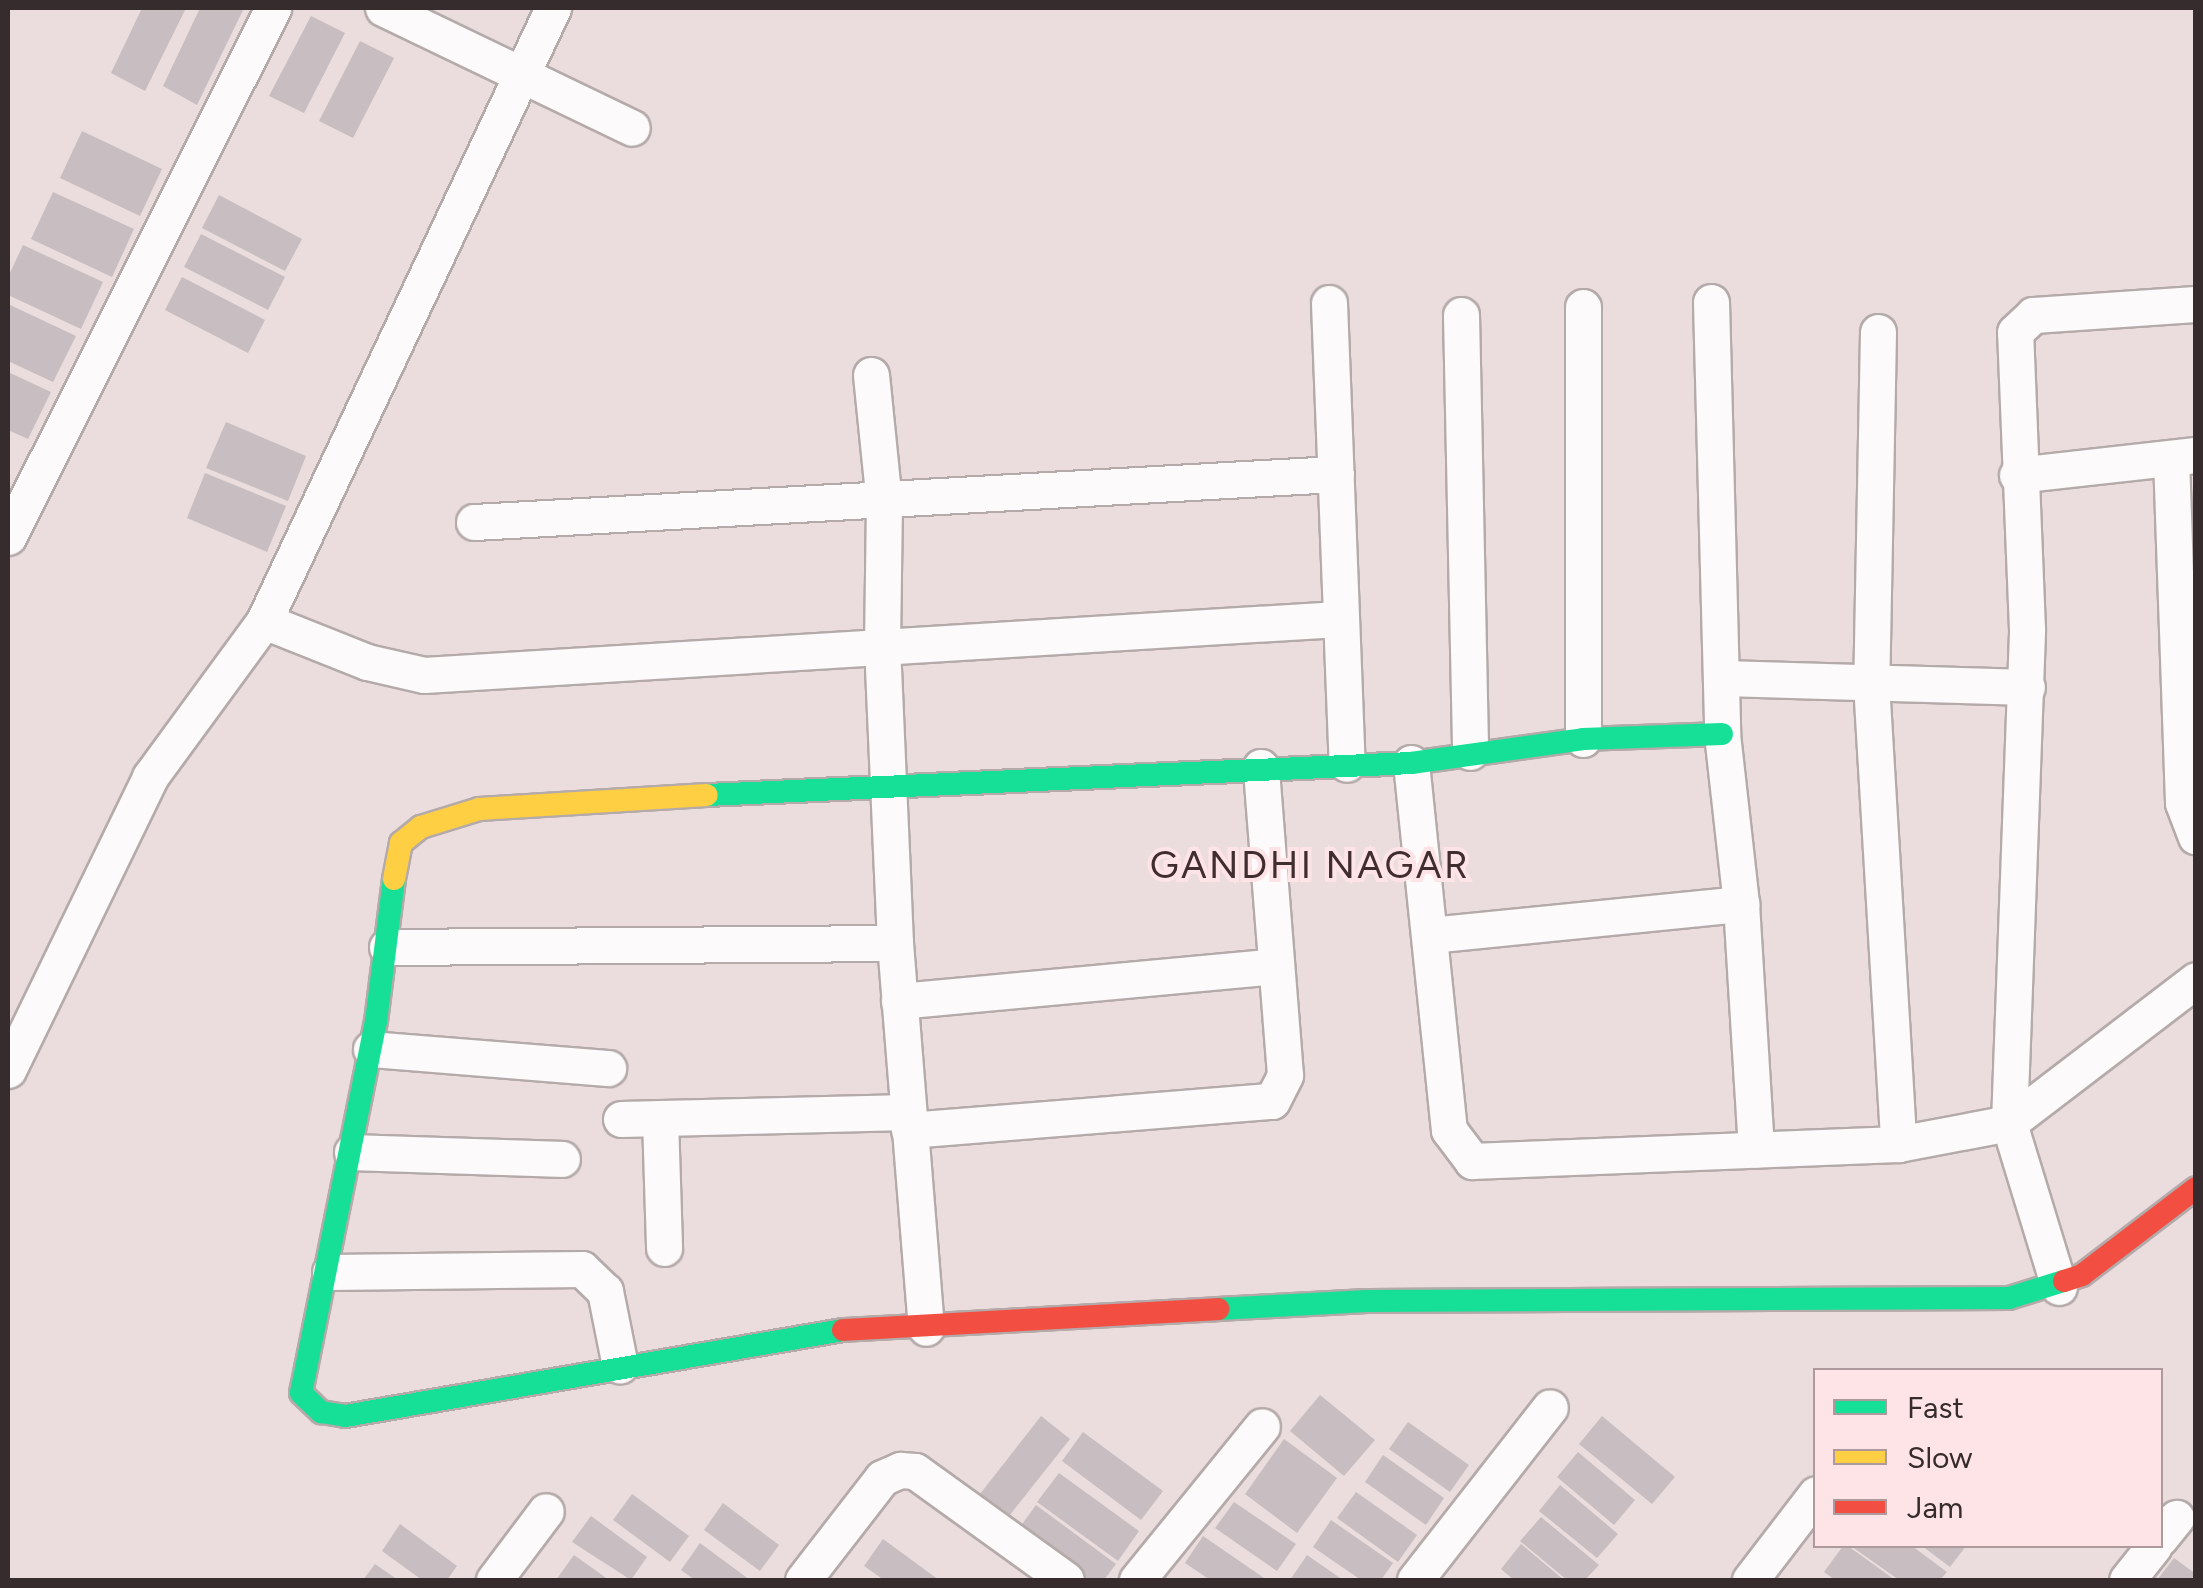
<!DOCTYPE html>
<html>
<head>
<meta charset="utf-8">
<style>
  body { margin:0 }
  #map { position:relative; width:2203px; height:1588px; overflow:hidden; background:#ebddde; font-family:Figtree,sans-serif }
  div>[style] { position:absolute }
  .building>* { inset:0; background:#c8bdc0 }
  .roads { filter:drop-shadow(2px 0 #b5aaaa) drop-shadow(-2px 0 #b5aaaa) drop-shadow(0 2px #b5aaaa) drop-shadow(0 -2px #b5aaaa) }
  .street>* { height:35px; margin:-17.5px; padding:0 17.5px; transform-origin:17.5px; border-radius:17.5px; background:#fcfafa }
  .fast>* { height:22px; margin:-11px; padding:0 11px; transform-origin:11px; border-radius:11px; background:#16e098 }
  .slow>* { height:22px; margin:-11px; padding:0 11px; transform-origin:11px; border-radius:11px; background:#ffcf43 }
  .jam>* { height:22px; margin:-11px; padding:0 11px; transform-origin:11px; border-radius:11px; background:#f24e42 }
  span { translate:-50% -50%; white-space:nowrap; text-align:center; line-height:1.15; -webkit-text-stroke:8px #fee4e6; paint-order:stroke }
  .neighbourhood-label { font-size:38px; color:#402d2f; letter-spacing:2.5px }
  .frame { position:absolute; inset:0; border:10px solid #362c2d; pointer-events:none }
  .legend { position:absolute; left:1813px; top:1368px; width:350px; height:180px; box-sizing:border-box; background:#fee4e6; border:2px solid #ae9a9c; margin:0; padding:12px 18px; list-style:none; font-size:30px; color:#362c2d }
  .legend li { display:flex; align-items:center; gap:20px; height:50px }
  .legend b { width:50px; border:2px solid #ae9a9c }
</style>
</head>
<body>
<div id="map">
  <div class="building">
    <div style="clip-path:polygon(142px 8px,186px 8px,145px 91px,111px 73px)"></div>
    <div style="clip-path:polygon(200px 8px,244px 8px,197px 105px,163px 86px)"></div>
    <div style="clip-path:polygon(311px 16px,345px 33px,304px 113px,269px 96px)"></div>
    <div style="clip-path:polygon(360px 41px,394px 58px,353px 138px,319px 121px)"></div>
    <div style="clip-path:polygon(82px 131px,162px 169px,140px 216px,60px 178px)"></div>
    <div style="clip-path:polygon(53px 192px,134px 229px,112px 277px,31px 239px)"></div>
    <div style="clip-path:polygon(219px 195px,302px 239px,285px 271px,202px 228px)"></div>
    <div style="clip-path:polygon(201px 234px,285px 277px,268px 310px,184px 267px)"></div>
    <div style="clip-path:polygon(23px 245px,103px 282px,81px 329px,8px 295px,8px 277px)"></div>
    <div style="clip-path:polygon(182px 277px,265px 320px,248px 353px,165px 310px)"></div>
    <div style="clip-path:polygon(8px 304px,76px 336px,53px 382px,8px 361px)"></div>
    <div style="clip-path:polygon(8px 372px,51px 392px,28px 439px,8px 430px)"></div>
    <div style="clip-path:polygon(226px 422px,306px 456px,288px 501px,206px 468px)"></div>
    <div style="clip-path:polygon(205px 473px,286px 506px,267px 552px,187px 518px)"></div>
    <div style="clip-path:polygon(1320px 1395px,1375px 1440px,1344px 1476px,1290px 1431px)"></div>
    <div style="clip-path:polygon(1041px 1416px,1070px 1439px,1009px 1516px,980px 1494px)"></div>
    <div style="clip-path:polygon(1602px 1416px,1675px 1477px,1652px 1504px,1579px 1444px)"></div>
    <div style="clip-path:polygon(1408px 1422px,1469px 1465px,1450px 1492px,1389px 1449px)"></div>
    <div style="clip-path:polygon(1083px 1432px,1163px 1491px,1141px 1520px,1062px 1461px)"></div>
    <div style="clip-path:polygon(1284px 1439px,1337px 1478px,1297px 1533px,1245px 1494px)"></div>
    <div style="clip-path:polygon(1578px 1452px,1635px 1500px,1614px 1525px,1557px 1477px)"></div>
    <div style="clip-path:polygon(1383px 1455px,1444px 1498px,1426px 1525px,1365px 1482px)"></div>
    <div style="clip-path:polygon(1059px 1473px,1139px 1531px,1118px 1561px,1037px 1502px)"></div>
    <div style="clip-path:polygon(1560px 1485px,1618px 1534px,1597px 1558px,1539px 1511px)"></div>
    <div style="clip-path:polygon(1356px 1492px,1417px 1535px,1398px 1562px,1337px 1518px)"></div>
    <div style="clip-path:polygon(632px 1494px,689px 1536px,670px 1562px,613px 1520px)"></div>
    <div style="clip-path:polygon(1234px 1502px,1296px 1544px,1277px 1571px,1215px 1528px)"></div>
    <div style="clip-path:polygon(723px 1503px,779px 1545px,760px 1571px,704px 1530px)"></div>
    <div style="clip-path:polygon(1036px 1505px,1116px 1564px,1104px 1580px,1078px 1580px,1015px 1534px)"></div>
    <div style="clip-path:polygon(591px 1516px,647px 1557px,631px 1580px,572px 1542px)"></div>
    <div style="clip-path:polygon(1541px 1517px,1599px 1565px,1585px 1580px,1567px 1580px,1520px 1541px)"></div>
    <div style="clip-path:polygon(1331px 1520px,1393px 1563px,1381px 1580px,1361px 1580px,1313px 1547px)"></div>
    <div style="clip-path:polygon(400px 1524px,457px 1566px,447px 1580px,422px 1580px,382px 1551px)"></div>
    <div style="clip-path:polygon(1203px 1536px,1267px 1580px,1210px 1580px,1185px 1563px)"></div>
    <div style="clip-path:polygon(883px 1539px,939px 1580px,884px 1580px,864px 1566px)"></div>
    <div style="clip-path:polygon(700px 1543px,750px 1580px,695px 1580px,681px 1570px)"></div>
    <div style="clip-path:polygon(1521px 1544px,1564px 1580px,1514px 1580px,1501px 1569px)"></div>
    <div style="clip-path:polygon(1843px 1546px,1848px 1546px,1895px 1580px,1835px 1580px,1824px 1572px)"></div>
    <div style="clip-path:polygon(1851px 1546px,1912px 1546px,1947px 1572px,1940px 1580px,1899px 1580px)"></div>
    <div style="clip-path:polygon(1922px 1546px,1966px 1546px,1950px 1567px)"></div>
    <div style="clip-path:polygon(574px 1555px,609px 1580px,556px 1580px)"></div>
    <div style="clip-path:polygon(1307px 1555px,1343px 1580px,1290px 1580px)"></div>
    <div style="clip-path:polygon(2174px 1558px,2196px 1574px,2196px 1580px,2157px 1580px)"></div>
    <div style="clip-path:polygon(375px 1564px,398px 1580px,363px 1580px)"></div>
  </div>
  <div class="roads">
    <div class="street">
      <div style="left:383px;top:8px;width:276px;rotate:25.7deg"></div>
      <div style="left:1711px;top:302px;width:432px;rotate:88.5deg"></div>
      <div style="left:1722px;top:734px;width:171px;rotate:83.6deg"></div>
      <div style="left:1741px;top:904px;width:246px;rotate:86.5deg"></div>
      <div style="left:1329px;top:303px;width:461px;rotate:87.8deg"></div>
      <div style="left:1461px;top:315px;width:437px;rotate:88.8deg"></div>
      <div style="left:1878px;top:332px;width:351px;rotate:91.1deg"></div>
      <div style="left:1871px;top:683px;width:462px;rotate:86.6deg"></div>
      <div style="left:871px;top:375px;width:128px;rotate:84.2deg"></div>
      <div style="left:884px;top:502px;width:143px;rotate:90.8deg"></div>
      <div style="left:882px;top:645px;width:298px;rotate:87.5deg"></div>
      <div style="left:895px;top:943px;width:386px;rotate:85.4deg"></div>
      <div style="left:2171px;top:458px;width:345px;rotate:88deg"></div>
      <div style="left:2183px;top:803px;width:36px;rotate:69deg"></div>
      <div style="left:2017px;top:475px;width:180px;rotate:-6.4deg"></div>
      <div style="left:474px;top:522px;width:863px;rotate:-3.19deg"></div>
      <div style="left:8px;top:537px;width:592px;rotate:-63.39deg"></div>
      <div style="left:264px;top:621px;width:111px;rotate:21.7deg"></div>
      <div style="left:367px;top:662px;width:58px;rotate:12.8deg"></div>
      <div style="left:424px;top:675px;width:916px;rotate:-3.51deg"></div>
      <div style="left:1724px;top:678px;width:303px;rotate:1.7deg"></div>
      <div style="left:1583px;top:739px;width:432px;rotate:-90deg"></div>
      <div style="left:1411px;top:763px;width:369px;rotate:84.1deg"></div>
      <div style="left:1449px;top:1130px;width:39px;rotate:53deg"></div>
      <div style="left:1472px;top:1161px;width:426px;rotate:-2.3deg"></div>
      <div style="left:1898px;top:1144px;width:113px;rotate:-10.7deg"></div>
      <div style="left:2009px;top:1123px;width:235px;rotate:-37.4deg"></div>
      <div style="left:1430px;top:935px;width:313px;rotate:-5.7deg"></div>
      <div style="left:387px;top:947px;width:508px;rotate:-0.45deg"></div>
      <div style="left:899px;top:1001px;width:377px;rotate:-5.3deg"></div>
      <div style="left:371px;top:1049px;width:238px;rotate:4.6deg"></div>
      <div style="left:8px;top:1070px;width:326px;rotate:-64.1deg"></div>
      <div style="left:150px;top:777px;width:193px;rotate:-53.8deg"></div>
      <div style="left:264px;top:621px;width:678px;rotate:-64.76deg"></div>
      <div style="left:660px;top:1118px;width:130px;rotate:88.2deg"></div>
      <div style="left:621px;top:1119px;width:287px;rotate:-1.4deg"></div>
      <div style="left:909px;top:1130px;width:364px;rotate:-4.6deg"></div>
      <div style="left:1272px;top:1101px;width:29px;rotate:-63deg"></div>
      <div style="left:1285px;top:1075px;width:309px;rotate:-94.5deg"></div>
      <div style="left:352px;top:1152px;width:210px;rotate:1.9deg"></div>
      <div style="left:330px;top:1272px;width:252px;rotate:-0.7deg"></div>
      <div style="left:582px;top:1269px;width:32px;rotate:44deg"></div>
      <div style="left:605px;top:1291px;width:76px;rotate:78.7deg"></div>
      <div style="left:2059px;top:1287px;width:171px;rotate:-107deg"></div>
      <div style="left:2009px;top:1123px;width:494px;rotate:-87.9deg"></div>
      <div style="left:2027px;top:629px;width:297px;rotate:-92.3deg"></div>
      <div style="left:2015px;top:332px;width:25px;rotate:-43deg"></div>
      <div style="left:2033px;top:315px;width:163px;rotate:-3.9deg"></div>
      <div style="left:2160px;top:1538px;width:26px;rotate:-51deg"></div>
      <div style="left:494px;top:1580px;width:86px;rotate:-53deg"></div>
      <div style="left:803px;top:1580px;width:129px;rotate:-52.2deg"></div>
      <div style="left:882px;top:1478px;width:20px;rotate:-24deg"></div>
      <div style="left:900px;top:1470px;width:15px;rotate:4deg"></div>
      <div style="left:915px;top:1471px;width:186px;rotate:35.8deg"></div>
      <div style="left:1137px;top:1580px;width:198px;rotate:-50.9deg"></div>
      <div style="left:1415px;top:1580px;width:219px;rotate:-52deg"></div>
      <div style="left:1750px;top:1580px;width:108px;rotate:-52.5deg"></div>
      <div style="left:2127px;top:1580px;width:43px;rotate:-51.5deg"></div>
    </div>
    <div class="fast">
      <div style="left:707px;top:795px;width:705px;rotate:-2.6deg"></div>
      <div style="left:1411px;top:763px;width:174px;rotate:-7.9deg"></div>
      <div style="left:1583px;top:739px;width:139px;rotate:-2.1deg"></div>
      <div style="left:394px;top:879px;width:143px;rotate:97.2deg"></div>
      <div style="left:376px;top:1021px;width:379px;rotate:101.4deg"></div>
      <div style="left:301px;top:1393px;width:28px;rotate:44deg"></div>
      <div style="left:321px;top:1412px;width:24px;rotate:9deg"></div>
      <div style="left:345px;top:1416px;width:505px;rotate:-9.8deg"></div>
      <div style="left:1218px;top:1309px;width:149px;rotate:-3.1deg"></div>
      <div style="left:1367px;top:1301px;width:642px;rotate:-0.27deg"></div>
      <div style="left:2009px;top:1298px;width:58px;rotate:-17.2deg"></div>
    </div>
    <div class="slow">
      <div style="left:394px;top:879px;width:37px;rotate:-79deg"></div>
      <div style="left:401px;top:843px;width:26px;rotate:-39deg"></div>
      <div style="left:421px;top:827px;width:61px;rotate:-17.2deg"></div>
      <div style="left:479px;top:809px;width:228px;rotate:-3.5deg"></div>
    </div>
    <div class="jam">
      <div style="left:2064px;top:1281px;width:19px;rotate:-18deg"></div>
      <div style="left:2082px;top:1275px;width:143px;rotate:-37.3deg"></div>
      <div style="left:843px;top:1330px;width:376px;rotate:-3.2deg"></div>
    </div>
  </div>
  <div class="neighbourhood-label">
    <span style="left:1310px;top:866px">GANDHI NAGAR</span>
  </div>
  <div class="frame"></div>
  <ul class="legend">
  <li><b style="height:12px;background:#16e098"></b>Fast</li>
  <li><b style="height:12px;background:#ffcf43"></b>Slow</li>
  <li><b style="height:12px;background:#f24e42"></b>Jam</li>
  </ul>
</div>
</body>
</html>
